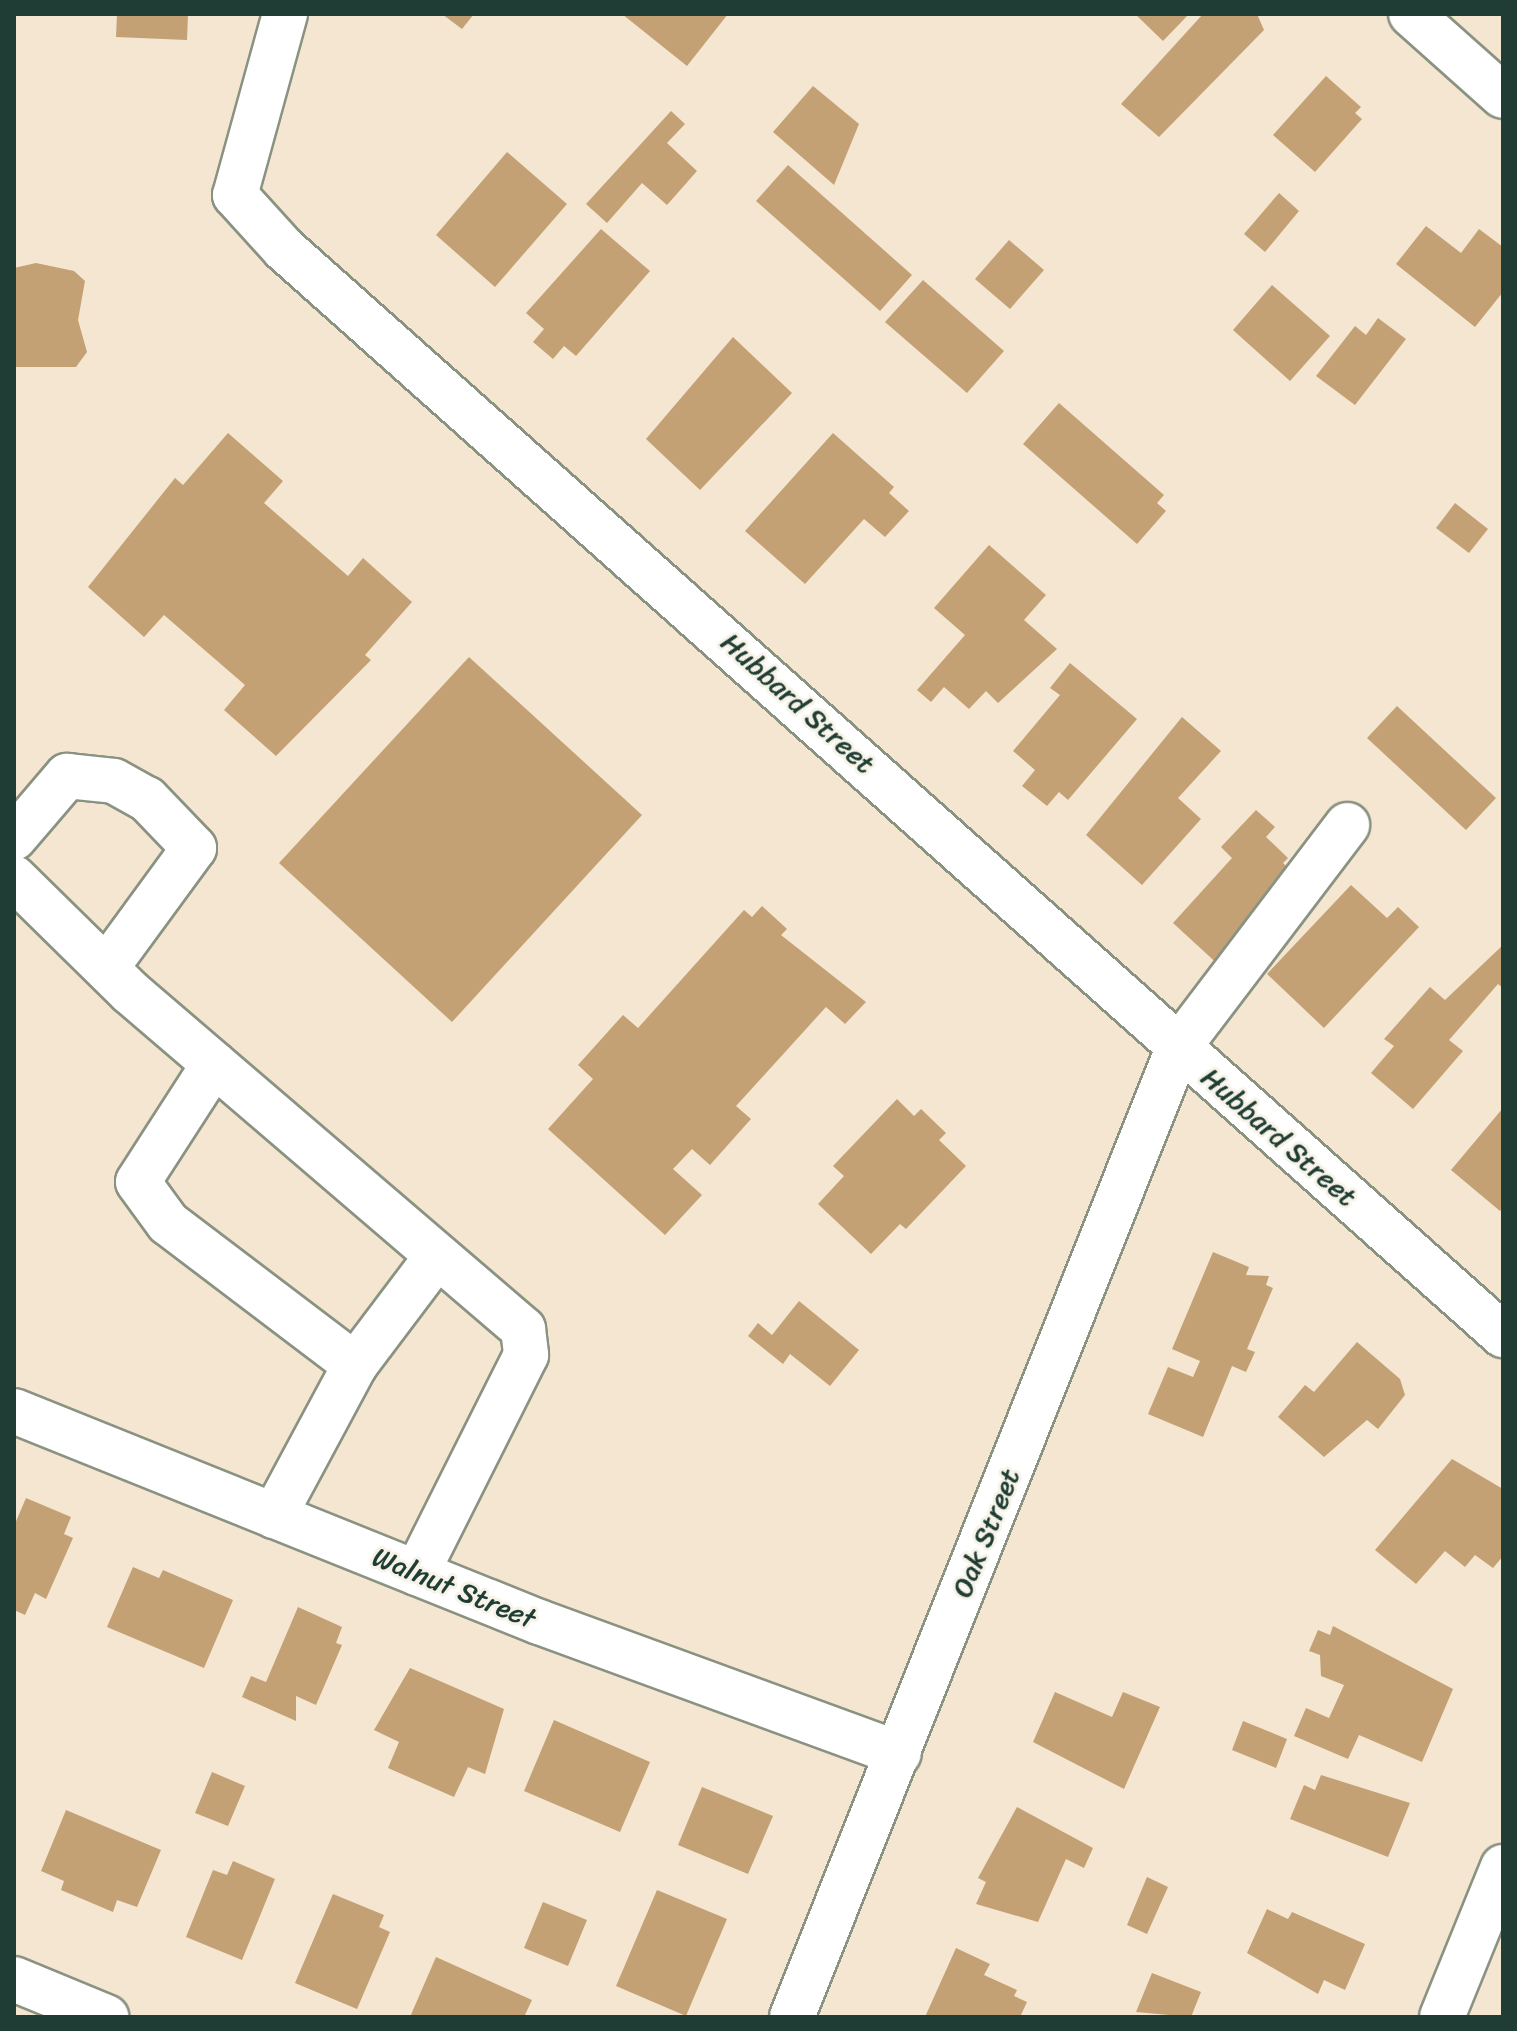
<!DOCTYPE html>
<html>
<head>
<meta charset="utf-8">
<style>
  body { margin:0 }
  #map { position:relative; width:1517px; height:2031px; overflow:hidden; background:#f4e6d0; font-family:Sriracha,sans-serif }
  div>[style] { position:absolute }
  .building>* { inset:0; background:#c3a175 }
  .roads { filter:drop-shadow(2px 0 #8a9282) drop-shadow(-2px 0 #8a9282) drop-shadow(0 2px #8a9282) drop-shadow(0 -2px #8a9282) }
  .minor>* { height:44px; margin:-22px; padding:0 22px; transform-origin:22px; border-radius:22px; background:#fff }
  span { translate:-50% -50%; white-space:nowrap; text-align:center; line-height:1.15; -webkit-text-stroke:6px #f7f3e8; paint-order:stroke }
  .street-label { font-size:28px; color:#1f3d34 }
  .frame { position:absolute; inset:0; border:16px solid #1f3d34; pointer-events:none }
</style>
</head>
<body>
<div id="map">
  <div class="building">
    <div style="clip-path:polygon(117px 14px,188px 14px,187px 40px,116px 37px)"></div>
    <div style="clip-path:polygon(442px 14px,474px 14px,462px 29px)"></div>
    <div style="clip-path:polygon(622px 14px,728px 14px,687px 66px)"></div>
    <div style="clip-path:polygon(1135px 14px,1189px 14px,1163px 41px)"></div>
    <div style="clip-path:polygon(1203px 14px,1257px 14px,1264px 30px,1159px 137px,1121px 104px)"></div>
    <div style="clip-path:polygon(1326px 76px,1361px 107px,1355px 113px,1362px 119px,1315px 172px,1273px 135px)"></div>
    <div style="clip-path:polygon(813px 86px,859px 124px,834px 185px,773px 132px)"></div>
    <div style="clip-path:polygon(671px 111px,685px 124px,667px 143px,697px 171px,667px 205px,642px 183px,607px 223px,586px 204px)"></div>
    <div style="clip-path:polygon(507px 152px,567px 204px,495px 287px,436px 235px)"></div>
    <div style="clip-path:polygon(788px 165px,912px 275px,880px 311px,756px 201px)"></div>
    <div style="clip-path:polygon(1279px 193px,1299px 211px,1265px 252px,1244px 234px)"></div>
    <div style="clip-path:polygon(1426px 226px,1461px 253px,1479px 229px,1503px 247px,1503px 292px,1475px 327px,1396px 264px)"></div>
    <div style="clip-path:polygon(601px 229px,650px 271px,576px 356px,564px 346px,553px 359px,533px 342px,544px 329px,526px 313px)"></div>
    <div style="clip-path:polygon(1009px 240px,1044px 270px,1010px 309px,975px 279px)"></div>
    <div style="clip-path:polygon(36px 263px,74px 271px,85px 281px,78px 320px,87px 352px,76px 367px,14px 367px,14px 268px)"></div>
    <div style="clip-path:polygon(923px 280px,1004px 351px,967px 393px,885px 322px)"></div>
    <div style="clip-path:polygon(1272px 285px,1330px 336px,1290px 381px,1233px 330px)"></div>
    <div style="clip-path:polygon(1378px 318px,1406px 339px,1355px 405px,1316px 376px,1355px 326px,1366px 335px)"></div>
    <div style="clip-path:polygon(733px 337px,792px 393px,700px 490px,646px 439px)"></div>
    <div style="clip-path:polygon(1059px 403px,1164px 495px,1157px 503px,1166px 511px,1137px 544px,1023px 444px)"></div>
    <div style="clip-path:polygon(228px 433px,283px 481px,264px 503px,348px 576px,363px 558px,412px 602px,365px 655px,371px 660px,276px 756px,224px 710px,245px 685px,164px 615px,144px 637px,88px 587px,175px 478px,183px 485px)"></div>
    <div style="clip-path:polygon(833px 433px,894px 487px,889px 493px,909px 511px,885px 537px,864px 519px,805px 584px,745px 531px)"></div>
    <div style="clip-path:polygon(1455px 503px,1488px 529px,1469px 553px,1436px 528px)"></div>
    <div style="clip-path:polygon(989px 545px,1046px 595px,1024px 620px,1057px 649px,998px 703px,986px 691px,969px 709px,944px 687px,931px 702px,917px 690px,965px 635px,934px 608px)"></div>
    <div style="clip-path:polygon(469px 657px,642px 815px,452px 1022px,279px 863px)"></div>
    <div style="clip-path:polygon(1070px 663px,1137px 719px,1068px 800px,1059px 792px,1047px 806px,1022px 786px,1035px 770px,1013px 751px,1060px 695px,1050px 688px)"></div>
    <div style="clip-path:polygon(1397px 706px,1496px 798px,1466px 830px,1367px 738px)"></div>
    <div style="clip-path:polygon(1182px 717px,1221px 751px,1178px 798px,1201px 819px,1142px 885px,1086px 835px)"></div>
    <div style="clip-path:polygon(1256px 810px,1275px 827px,1266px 837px,1288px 858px,1283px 863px,1302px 881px,1222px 968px,1173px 923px,1232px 858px,1221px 847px)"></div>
    <div style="clip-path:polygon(1351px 885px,1387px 918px,1398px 907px,1419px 927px,1324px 1028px,1267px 974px)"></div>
    <div style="clip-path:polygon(762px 906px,787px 929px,781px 935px,866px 1002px,845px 1024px,826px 1007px,736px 1106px,751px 1119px,710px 1165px,692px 1149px,673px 1169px,702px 1195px,665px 1235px,548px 1129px,593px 1079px,578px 1065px,623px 1015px,638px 1028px,744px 910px,752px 917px)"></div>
    <div style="clip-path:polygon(1503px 945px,1503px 988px,1498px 984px,1449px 1040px,1463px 1051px,1413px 1109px,1371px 1073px,1394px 1046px,1384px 1039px,1430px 987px,1445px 1000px)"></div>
    <div style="clip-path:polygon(897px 1099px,914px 1116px,921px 1109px,946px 1133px,939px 1140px,966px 1166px,906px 1229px,900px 1224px,871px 1254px,818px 1204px,844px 1176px,833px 1166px)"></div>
    <div style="clip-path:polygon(1503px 1108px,1503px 1207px,1500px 1211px,1451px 1170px)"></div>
    <div style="clip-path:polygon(1213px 1252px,1249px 1267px,1246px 1275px,1269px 1276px,1266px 1285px,1273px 1288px,1247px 1349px,1255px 1352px,1246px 1372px,1232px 1366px,1203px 1437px,1148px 1414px,1168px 1367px,1193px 1377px,1200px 1361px,1172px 1349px)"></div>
    <div style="clip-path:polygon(799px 1301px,859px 1350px,830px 1386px,790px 1354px,783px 1364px,748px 1336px,758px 1323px,772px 1335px)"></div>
    <div style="clip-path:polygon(1357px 1342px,1400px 1379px,1405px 1395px,1378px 1429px,1367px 1420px,1324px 1457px,1278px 1417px,1305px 1385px,1314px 1392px)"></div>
    <div style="clip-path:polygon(1452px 1459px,1503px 1489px,1503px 1556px,1493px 1568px,1475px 1555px,1465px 1567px,1445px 1551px,1416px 1584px,1375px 1550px)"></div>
    <div style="clip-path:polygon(26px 1498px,71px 1517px,64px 1534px,73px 1538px,46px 1599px,35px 1593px,25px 1615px,14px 1610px,14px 1526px)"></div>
    <div style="clip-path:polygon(133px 1567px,159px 1578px,163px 1570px,233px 1600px,204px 1668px,107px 1627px)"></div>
    <div style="clip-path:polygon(298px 1607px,342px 1627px,336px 1643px,342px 1645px,316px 1705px,296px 1696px,296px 1721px,242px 1697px,251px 1676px,266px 1682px)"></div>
    <div style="clip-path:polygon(1333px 1626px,1453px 1689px,1422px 1762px,1359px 1735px,1348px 1759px,1294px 1736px,1306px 1708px,1329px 1718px,1344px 1685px,1321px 1676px,1320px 1655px,1309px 1651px,1318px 1630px,1330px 1635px)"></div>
    <div style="clip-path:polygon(410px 1668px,504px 1709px,485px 1774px,468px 1767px,454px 1797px,388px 1768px,399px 1742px,374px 1730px)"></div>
    <div style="clip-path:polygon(1055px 1692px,1112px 1717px,1123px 1692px,1160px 1707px,1124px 1789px,1033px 1742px)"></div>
    <div style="clip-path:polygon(554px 1720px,650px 1762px,620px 1832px,524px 1791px)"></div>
    <div style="clip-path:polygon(1243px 1721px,1287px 1739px,1276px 1768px,1232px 1750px)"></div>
    <div style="clip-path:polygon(212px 1772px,245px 1786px,228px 1826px,195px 1813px)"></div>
    <div style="clip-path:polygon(1321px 1775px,1410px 1803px,1388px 1857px,1290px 1819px,1304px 1785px,1315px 1790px)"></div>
    <div style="clip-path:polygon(702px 1787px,773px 1816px,748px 1874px,678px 1845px)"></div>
    <div style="clip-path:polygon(1017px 1807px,1093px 1848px,1084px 1868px,1066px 1859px,1038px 1922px,976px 1904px,986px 1882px,978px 1878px)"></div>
    <div style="clip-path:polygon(66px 1810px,161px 1850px,137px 1907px,117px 1900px,113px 1912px,61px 1890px,64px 1881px,41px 1871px)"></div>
    <div style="clip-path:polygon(233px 1861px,275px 1879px,242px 1960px,186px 1937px,213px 1870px,227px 1875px)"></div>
    <div style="clip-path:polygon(1147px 1877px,1168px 1887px,1147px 1934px,1127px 1925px)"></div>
    <div style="clip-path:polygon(657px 1890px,727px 1919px,686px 2016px,616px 1986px)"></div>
    <div style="clip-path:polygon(333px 1894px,384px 1915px,379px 1927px,390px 1932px,357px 2009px,295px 1983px)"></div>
    <div style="clip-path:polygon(543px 1902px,587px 1920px,568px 1966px,524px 1948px)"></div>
    <div style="clip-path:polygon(1267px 1909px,1288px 1919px,1292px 1912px,1365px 1944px,1345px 1990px,1324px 1980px,1318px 1994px,1247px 1953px)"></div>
    <div style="clip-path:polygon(956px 1948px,990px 1964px,984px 1975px,1017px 1990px,1014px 1996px,1027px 2002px,1020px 2017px,925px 2017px)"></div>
    <div style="clip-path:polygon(436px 1957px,532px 2000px,524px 2017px,410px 2017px)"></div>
    <div style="clip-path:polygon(1152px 1973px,1201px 1992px,1191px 2017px,1136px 2012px)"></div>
  </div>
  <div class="roads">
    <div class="minor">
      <div style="left:285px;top:14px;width:188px;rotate:105.4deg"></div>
      <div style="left:235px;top:195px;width:73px;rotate:47.8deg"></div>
      <div style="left:284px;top:249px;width:1633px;rotate:41.7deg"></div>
      <div style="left:1411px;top:14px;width:123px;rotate:41.7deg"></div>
      <div style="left:14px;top:838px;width:82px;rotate:-49.5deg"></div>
      <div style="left:67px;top:776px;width:47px;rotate:6.1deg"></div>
      <div style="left:114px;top:781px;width:38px;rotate:29deg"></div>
      <div style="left:147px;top:799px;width:68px;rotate:46.2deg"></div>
      <div style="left:194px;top:848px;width:147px;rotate:126.2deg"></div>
      <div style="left:14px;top:878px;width:163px;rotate:44.5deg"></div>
      <div style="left:130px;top:992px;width:518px;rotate:40.61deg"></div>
      <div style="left:523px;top:1329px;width:26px;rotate:83deg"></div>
      <div style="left:526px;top:1355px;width:244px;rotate:116.6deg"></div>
      <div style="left:214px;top:1064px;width:140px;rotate:122.8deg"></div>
      <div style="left:138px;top:1182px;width:51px;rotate:53.8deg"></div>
      <div style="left:168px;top:1223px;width:235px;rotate:37.2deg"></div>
      <div style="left:14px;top:1411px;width:566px;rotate:21.9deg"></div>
      <div style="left:539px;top:1622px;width:383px;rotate:20.1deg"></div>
      <div style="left:274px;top:1516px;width:171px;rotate:-61.8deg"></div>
      <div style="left:355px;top:1365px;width:136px;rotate:-53deg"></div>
      <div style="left:14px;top:1979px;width:100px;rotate:22.4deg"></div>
      <div style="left:792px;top:2017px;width:1043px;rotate:-68.28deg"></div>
      <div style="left:1178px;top:1048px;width:280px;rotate:-52.8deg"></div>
      <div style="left:1442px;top:2017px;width:162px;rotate:-67.9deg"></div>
    </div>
  </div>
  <div class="street-label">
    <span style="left:798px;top:703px;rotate:42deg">Hubbard Street</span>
    <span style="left:1279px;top:1137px;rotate:41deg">Hubbard Street</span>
    <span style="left:986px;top:1533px;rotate:-68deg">Oak Street</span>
    <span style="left:454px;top:1588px;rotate:22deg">Walnut Street</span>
  </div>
  <div class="frame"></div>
</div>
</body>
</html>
